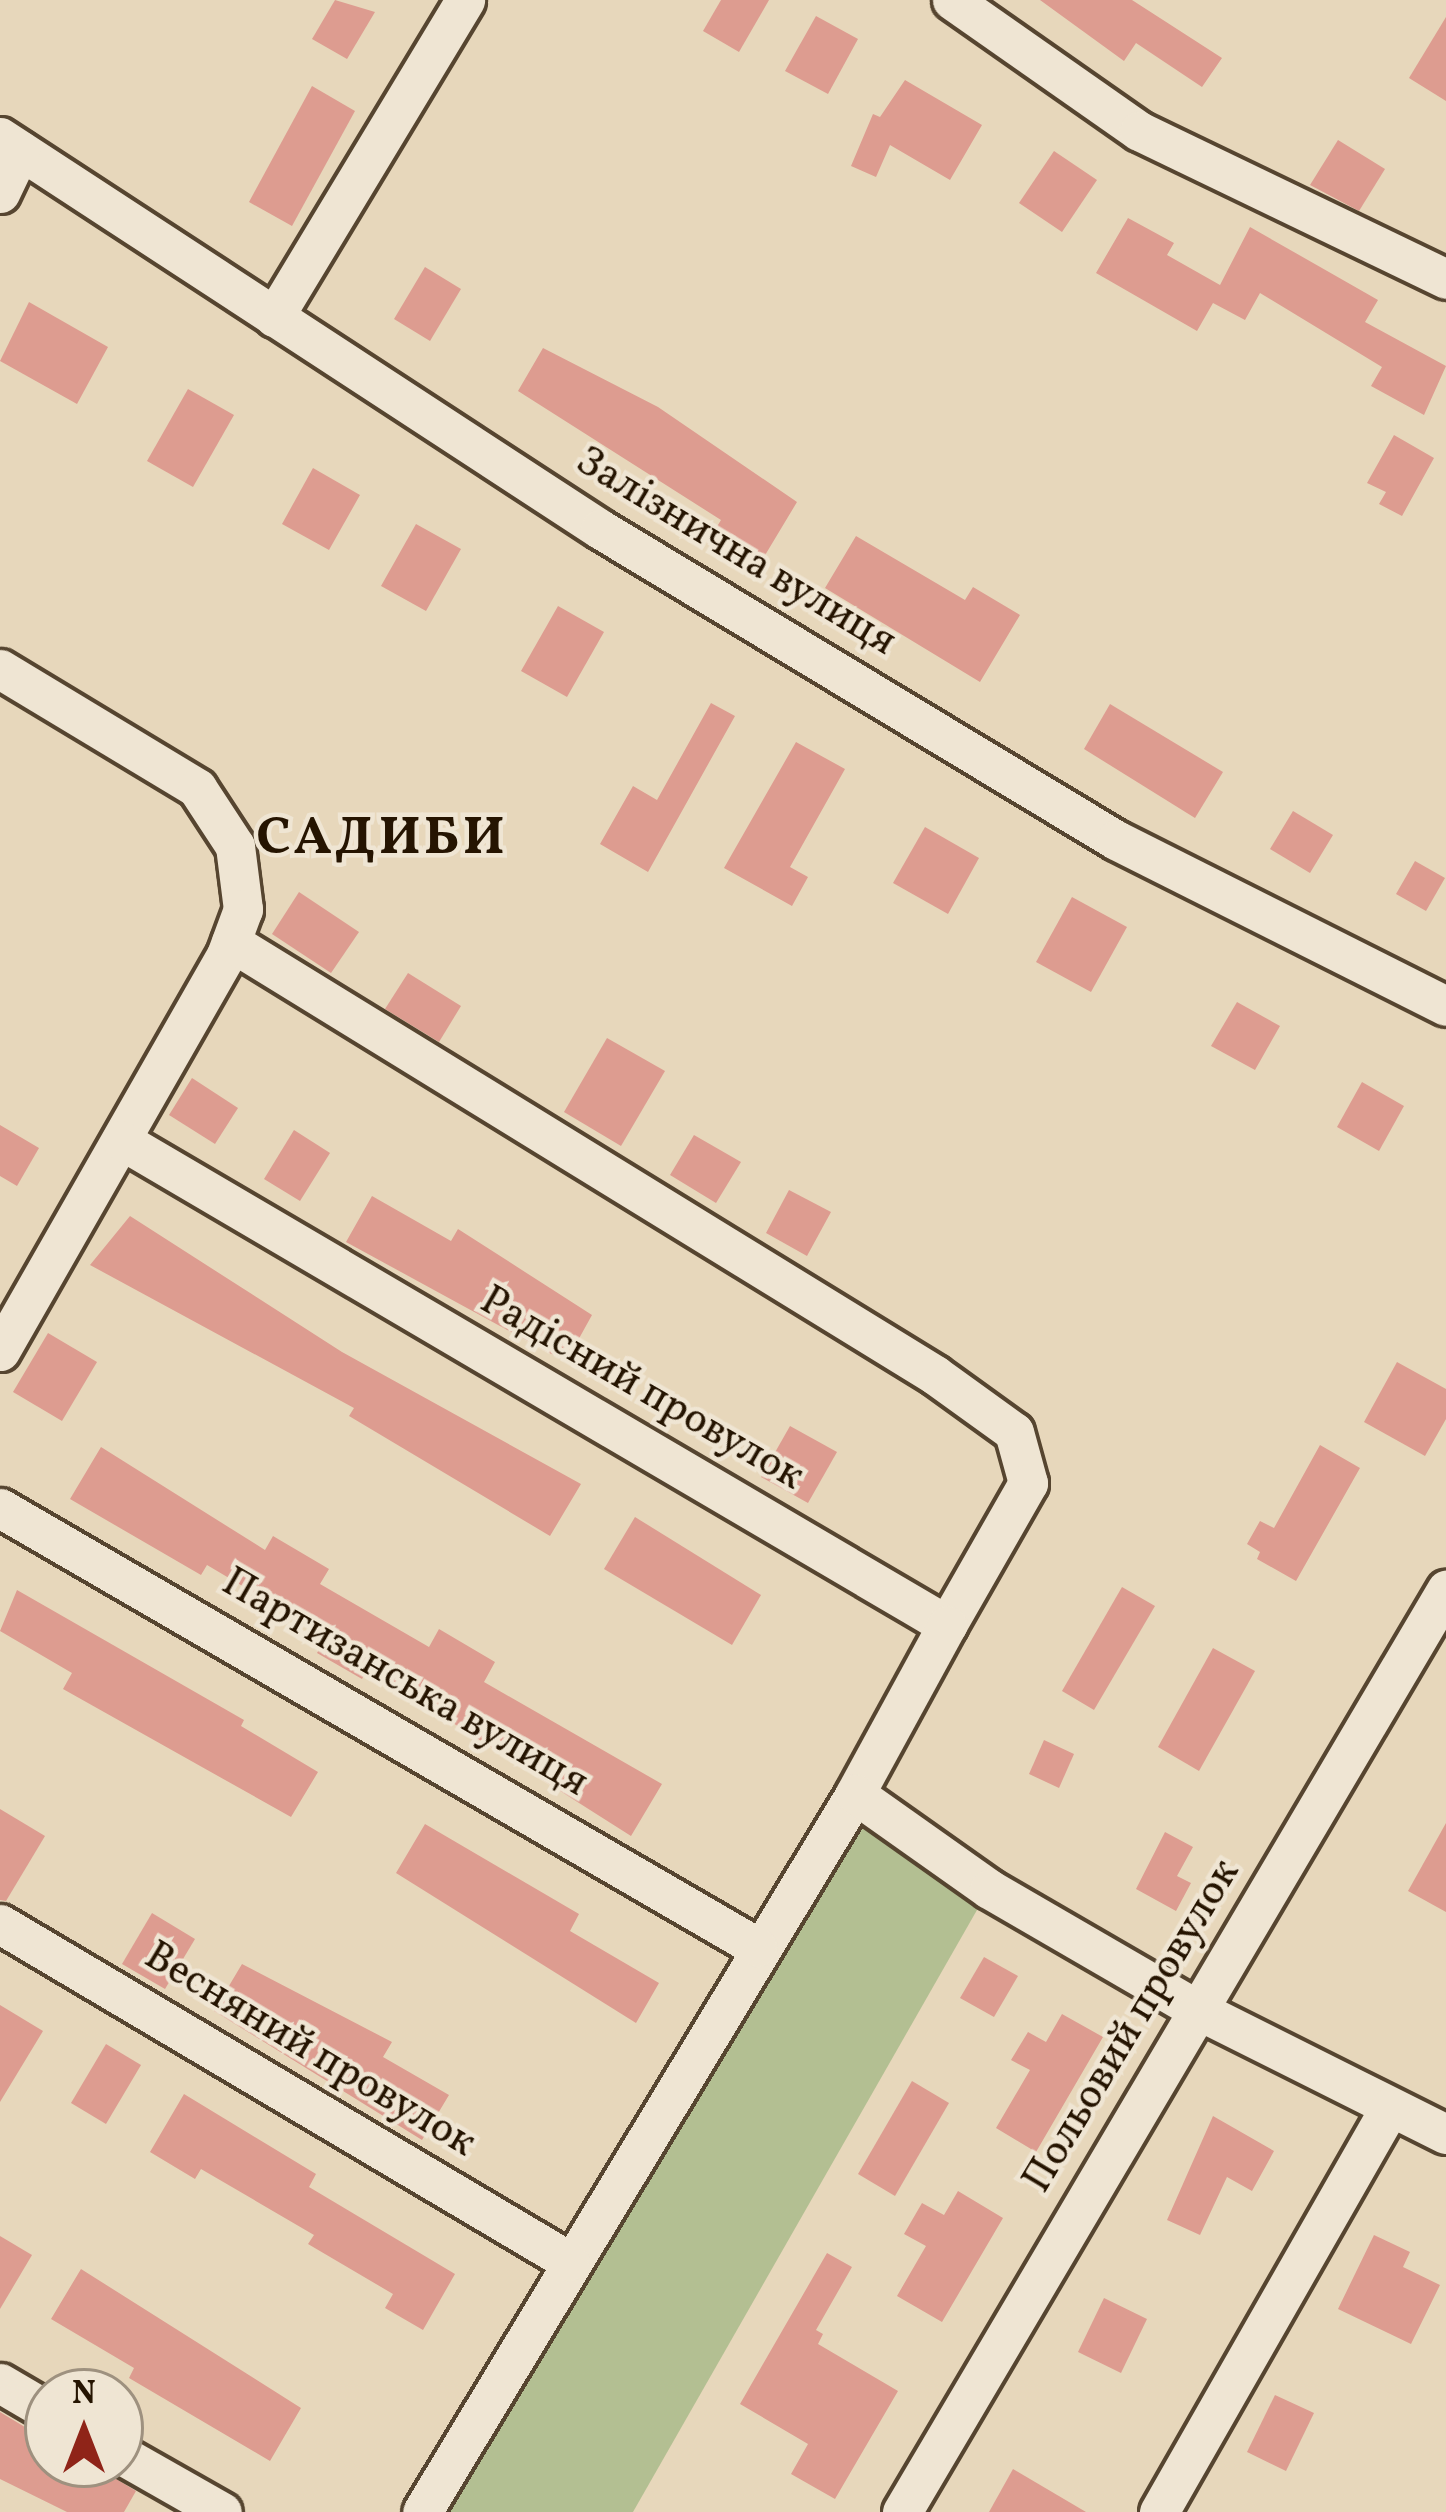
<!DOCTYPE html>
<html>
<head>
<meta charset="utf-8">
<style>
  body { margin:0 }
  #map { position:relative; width:1446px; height:2512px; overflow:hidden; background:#e7d7bb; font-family:Vollkorn,serif }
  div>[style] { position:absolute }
  .green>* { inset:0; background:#b3bf92 }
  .building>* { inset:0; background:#dd9c90 }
  .roads { filter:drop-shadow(3px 0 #564530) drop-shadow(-3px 0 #564530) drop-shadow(0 3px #564530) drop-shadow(0 -3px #564530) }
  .street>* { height:39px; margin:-19.5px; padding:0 19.5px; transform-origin:19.5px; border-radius:19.5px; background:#efe5d3 }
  span { translate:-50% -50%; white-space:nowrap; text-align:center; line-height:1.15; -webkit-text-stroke:9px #efe5d3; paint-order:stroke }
  .street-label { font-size:42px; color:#251401 }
  .district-label { font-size:54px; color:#251401; font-weight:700; letter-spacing:3px }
  .north { position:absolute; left:24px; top:2368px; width:120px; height:120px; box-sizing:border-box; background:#efe5d3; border:3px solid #9e917f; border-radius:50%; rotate:0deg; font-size:33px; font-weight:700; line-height:48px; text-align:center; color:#251401 }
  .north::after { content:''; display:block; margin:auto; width:42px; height:54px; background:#8f2418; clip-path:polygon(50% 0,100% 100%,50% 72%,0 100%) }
</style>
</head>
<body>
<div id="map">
  <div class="green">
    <div style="clip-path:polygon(855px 1794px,989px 1889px,633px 2512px,422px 2512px)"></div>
  </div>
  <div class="building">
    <div style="clip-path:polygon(335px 0,375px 12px,347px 59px,312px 39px)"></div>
    <div style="clip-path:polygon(721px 0,769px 0,739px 52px,703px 31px)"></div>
    <div style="clip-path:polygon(1040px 0,1132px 0,1222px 58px,1202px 87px,1136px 43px,1124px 61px)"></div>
    <div style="clip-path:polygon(816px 16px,858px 39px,828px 94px,785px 71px)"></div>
    <div style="clip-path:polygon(1446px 17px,1446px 101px,1409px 78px)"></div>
    <div style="clip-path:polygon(905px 80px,982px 125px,950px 180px,890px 145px,876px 177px,851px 166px,873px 114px,880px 117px)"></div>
    <div style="clip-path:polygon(312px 86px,355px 111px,292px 226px,249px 202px)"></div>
    <div style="clip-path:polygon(1338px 140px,1385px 169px,1359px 211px,1310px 185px)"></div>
    <div style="clip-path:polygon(1054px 151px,1097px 180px,1062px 232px,1019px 203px)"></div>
    <div style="clip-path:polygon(1128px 218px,1174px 243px,1167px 255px,1220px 285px,1250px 227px,1378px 300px,1365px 322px,1446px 366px,1424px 415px,1371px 386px,1382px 367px,1260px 293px,1245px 320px,1213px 303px,1197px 331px,1096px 273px)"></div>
    <div style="clip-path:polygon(425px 267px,461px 289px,430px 341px,394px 319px)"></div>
    <div style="clip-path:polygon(29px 302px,108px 347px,77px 404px,0 361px)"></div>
    <div style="clip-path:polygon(543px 348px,658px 407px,797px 502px,755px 572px,707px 543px,721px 520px,518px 391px)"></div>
    <div style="clip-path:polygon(188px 389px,234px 415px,193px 487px,147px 461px)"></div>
    <div style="clip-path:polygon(1394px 435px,1434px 458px,1402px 516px,1379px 504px,1386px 492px,1367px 483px)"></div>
    <div style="clip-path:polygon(313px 468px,360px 495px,329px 550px,282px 524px)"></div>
    <div style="clip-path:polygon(416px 524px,461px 549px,426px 611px,381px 586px)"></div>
    <div style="clip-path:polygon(856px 536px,965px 600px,973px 587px,1020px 615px,980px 682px,825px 588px)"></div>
    <div style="clip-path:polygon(558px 606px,604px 632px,567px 697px,521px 671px)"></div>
    <div style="clip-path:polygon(711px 703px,735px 716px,648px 872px,600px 844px,633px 786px,657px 800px)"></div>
    <div style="clip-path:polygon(1110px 704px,1223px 772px,1195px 818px,1084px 749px)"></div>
    <div style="clip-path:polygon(796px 742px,845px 769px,790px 867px,808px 877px,792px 906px,724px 868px)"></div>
    <div style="clip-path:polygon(1293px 811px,1333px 835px,1310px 873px,1270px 849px)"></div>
    <div style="clip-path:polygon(925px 827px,979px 858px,948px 914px,893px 883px)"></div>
    <div style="clip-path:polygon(1415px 861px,1445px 878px,1426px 911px,1396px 894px)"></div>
    <div style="clip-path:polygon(299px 892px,359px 932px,331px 973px,272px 934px)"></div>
    <div style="clip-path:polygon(1072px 897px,1127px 927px,1091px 992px,1036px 962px)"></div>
    <div style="clip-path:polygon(408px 973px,461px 1006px,439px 1042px,385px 1009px)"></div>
    <div style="clip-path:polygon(1237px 1002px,1280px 1026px,1255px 1070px,1211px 1046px)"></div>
    <div style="clip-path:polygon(607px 1038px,665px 1071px,621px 1146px,564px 1112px)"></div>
    <div style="clip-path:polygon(192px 1078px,238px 1108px,215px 1144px,169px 1115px)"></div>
    <div style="clip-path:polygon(1362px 1082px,1404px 1106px,1379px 1151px,1337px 1127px)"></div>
    <div style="clip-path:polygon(0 1125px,39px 1148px,17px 1186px,0 1176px)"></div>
    <div style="clip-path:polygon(294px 1130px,330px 1153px,300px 1201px,264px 1179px)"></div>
    <div style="clip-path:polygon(694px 1135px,741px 1162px,716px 1203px,670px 1175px)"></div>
    <div style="clip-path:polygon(789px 1190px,831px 1212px,807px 1256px,766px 1233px)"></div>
    <div style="clip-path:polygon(372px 1196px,451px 1241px,458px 1229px,592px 1315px,566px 1362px,346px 1242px)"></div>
    <div style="clip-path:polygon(130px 1216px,342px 1352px,581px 1484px,550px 1536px,349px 1416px,354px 1408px,90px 1265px)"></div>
    <div style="clip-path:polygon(48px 1333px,97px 1362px,62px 1421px,13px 1392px)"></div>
    <div style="clip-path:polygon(1397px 1362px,1446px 1389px,1446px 1419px,1425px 1456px,1364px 1422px)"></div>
    <div style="clip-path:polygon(790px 1426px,837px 1452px,808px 1503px,761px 1477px)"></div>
    <div style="clip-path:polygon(1320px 1445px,1360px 1468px,1296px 1581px,1257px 1559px,1260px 1552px,1247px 1544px,1260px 1521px,1274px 1528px)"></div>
    <div style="clip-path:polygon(101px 1447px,265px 1550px,273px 1536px,329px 1569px,320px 1584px,429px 1647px,439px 1629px,495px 1662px,484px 1682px,662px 1784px,631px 1836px,368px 1669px,362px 1679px,317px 1653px,327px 1636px,207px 1565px,201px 1575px,70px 1499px)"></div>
    <div style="clip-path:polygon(635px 1517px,761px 1595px,732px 1645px,604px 1569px)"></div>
    <div style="clip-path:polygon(1122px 1587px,1155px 1606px,1094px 1710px,1062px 1691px)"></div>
    <div style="clip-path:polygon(17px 1590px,244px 1720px,241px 1726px,318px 1772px,291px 1817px,63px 1689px,72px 1673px,0 1631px)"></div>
    <div style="clip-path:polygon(1213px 1648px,1255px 1671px,1199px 1771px,1158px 1747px)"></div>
    <div style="clip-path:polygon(1044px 1740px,1074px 1754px,1059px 1788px,1029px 1774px)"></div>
    <div style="clip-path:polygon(0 1809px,45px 1836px,6px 1901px,0 1900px)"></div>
    <div style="clip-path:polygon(1446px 1823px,1446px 1912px,1408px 1891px)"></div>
    <div style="clip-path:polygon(425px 1824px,579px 1914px,570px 1931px,659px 1983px,636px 2023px,396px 1873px)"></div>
    <div style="clip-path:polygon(1165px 1832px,1193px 1847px,1177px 1876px,1191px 1883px,1176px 1911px,1136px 1889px)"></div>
    <div style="clip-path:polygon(152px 1913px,195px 1939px,165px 1989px,122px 1964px)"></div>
    <div style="clip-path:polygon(984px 1957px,1018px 1976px,994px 2017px,960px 1998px)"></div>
    <div style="clip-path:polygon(242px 1964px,392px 2042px,383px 2057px,449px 2095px,422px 2140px,214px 2011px)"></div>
    <div style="clip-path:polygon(0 2005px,43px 2031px,0 2102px)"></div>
    <div style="clip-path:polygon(1062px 2014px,1103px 2037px,1036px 2152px,996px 2128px,1030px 2070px,1011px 2060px,1028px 2032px,1046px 2042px)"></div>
    <div style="clip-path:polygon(106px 2044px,141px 2065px,106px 2124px,71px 2103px)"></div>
    <div style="clip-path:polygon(912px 2081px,949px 2103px,895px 2196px,858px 2174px)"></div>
    <div style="clip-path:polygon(184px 2094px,316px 2174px,309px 2187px,455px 2274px,423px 2330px,385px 2308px,393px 2294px,308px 2244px,314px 2235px,201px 2169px,195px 2179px,150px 2152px)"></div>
    <div style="clip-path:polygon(1213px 2116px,1274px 2151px,1252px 2191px,1227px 2177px,1200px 2235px,1167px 2220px)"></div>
    <div style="clip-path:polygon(958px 2191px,1003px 2218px,942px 2322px,897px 2296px,926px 2246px,904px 2234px,922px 2203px,944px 2215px)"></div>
    <div style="clip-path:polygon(1374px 2235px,1410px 2252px,1403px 2267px,1440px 2285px,1411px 2344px,1338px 2309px)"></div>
    <div style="clip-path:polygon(0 2236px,32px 2255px,0 2309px)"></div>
    <div style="clip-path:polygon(827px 2253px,852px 2267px,816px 2330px,823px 2334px,818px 2344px,898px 2391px,835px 2499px,791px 2474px,808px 2444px,740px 2404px)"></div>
    <div style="clip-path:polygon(81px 2269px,301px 2408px,270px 2461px,129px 2378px,134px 2368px,51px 2319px)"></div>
    <div style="clip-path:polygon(1104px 2298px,1147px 2319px,1121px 2373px,1078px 2352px)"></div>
    <div style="clip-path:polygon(1275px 2395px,1314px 2413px,1286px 2471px,1247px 2452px)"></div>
    <div style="clip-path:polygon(0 2412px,48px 2441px,48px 2464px,91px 2464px,136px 2491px,124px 2512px,67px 2512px,0 2479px)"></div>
    <div style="clip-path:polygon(1013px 2469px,1086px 2512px,989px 2512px)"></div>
  </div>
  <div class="roads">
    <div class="street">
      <div style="left:952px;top:0;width:228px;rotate:35deg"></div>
      <div style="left:1139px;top:131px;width:341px;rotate:25.7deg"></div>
      <div style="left:0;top:137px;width:717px;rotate:33.16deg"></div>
      <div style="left:600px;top:529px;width:602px;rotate:31.08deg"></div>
      <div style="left:1116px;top:840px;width:369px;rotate:26.7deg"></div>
      <div style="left:0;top:193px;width:47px;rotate:-64.5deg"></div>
      <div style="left:274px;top:317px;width:370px;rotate:-58.9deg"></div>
      <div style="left:0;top:669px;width:230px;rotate:31.1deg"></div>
      <div style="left:197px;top:788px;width:69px;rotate:56.8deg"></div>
      <div style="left:235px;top:846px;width:64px;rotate:82.8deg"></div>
      <div style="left:243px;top:909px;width:49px;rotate:110.3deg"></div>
      <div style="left:226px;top:955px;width:456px;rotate:119.7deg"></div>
      <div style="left:231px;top:942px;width:827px;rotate:31.59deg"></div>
      <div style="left:935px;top:1375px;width:97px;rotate:35.8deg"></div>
      <div style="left:1014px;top:1432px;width:53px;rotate:74.6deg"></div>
      <div style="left:1028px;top:1483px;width:163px;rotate:119.7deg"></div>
      <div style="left:121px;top:1140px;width:958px;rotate:30.42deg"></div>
      <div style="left:947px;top:1625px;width:192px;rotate:118.6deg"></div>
      <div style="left:855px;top:1794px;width:838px;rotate:121.09deg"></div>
      <div style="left:0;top:1508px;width:875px;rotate:30.11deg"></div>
      <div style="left:855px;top:1794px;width:164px;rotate:35.3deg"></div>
      <div style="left:989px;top:1889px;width:241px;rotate:30.1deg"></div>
      <div style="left:1198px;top:2010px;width:277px;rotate:26.6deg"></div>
      <div style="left:0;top:1924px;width:661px;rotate:30.64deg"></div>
      <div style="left:0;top:2383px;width:56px;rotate:30.3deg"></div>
      <div style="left:120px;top:2454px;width:117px;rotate:29.6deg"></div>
      <div style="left:902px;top:2512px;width:1071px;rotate:-59.46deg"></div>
      <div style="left:1159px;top:2512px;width:466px;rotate:-60.3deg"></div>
    </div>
  </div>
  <div class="street-label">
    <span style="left:735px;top:553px;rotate:31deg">Залізнична вулиця</span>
    <span style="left:641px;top:1390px;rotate:30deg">Радісний провулок</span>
    <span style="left:404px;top:1684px;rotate:30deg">Партизанська вулиця</span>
    <span style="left:1133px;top:2027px;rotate:-59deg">Польовий провулок</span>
    <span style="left:309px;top:2051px;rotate:31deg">Весняний провулок</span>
  </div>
  <div class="district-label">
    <span style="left:382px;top:840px">САДИБИ</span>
  </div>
  <div class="north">N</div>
</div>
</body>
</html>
